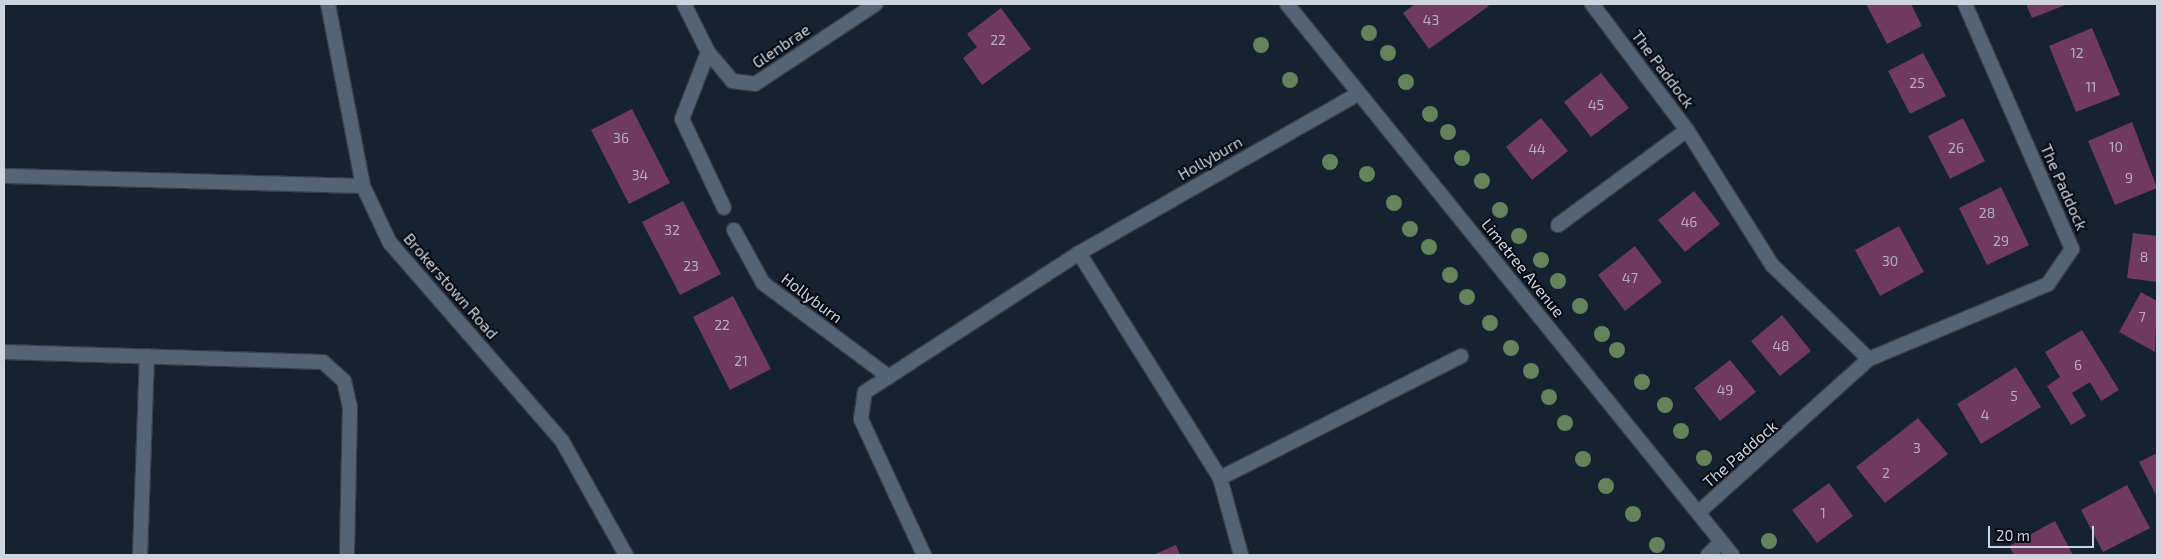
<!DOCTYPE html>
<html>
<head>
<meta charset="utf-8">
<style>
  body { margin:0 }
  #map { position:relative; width:2161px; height:559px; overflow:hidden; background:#152231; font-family:"Exo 2",sans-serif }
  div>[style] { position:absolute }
  .building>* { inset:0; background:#70395f }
  .roads { filter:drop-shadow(1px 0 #37404c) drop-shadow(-1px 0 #37404c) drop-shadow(0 1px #37404c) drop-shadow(0 -1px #37404c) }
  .service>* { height:14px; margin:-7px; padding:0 7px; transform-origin:7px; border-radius:7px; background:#546475 }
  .minor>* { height:14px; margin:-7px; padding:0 7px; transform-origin:7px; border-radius:7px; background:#546475 }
  .tertiary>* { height:14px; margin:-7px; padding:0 7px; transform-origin:7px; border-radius:7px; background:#546475 }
  .trees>* { width:16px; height:16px; margin:-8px; border-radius:50%; background:#65835a }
  span { translate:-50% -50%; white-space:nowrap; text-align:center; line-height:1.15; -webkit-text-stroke:4px #060b12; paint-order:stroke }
  .number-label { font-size:14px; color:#b5aebf }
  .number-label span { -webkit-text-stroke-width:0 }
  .street-label { font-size:16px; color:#ccd5df }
  .frame { position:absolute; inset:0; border:5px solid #ccd5df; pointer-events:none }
  .scale { position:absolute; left:1988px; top:526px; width:106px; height:22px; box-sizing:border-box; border:2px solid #ccd5df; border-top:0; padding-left:6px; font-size:15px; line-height:18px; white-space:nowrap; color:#ccd5df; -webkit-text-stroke:4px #060b12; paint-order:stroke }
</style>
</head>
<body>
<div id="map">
  <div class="building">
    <div style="clip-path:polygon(1415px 4px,1487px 4px,1489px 6px,1429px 49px,1403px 13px)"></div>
    <div style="clip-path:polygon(1866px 4px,1911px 4px,1922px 26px,1887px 44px)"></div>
    <div style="clip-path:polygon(2026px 4px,2068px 4px,2032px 18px)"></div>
    <div style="clip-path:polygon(1001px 8px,1031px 49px,982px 85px,963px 58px,977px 47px,967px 34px)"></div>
    <div style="clip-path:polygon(2092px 28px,2120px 95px,2076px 112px,2049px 46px)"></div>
    <div style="clip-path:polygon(1923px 53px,1946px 96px,1910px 114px,1888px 71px)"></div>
    <div style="clip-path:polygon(1601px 73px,1629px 108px,1591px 137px,1564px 102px)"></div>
    <div style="clip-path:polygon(632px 109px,670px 183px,629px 204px,591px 130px)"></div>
    <div style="clip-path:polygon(1541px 118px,1568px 151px,1532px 180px,1506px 147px)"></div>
    <div style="clip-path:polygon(1963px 118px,1985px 161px,1950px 179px,1928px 136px)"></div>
    <div style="clip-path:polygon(2132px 122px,2157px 188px,2115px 205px,2088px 141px)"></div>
    <div style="clip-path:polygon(2001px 187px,2029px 245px,1987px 265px,1959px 208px)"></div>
    <div style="clip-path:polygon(1694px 191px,1720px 224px,1685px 252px,1658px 220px)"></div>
    <div style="clip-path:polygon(683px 201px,721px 274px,680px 295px,642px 222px)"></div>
    <div style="clip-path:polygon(1899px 226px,1924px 272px,1880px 296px,1855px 250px)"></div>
    <div style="clip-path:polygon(2133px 233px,2157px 236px,2157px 282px,2127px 278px)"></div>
    <div style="clip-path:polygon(1635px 246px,1662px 282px,1625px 311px,1598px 275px)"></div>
    <div style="clip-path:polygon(2141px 292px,2157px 301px,2155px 352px,2119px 332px)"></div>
    <div style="clip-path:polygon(733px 296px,771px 369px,730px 390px,693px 317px)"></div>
    <div style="clip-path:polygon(1782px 315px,1811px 351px,1780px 376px,1751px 341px)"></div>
    <div style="clip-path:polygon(2082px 330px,2119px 390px,2101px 401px,2090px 382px,2072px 393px,2086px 416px,2071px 425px,2047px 386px,2060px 377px,2045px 352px)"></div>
    <div style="clip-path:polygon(1730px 360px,1756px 392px,1720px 421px,1694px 388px)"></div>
    <div style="clip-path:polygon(2016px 367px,2041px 407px,1981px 444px,1957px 404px)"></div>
    <div style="clip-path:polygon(1918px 418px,1948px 454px,1885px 503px,1856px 467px)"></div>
    <div style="clip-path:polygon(2157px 453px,2157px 497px,2139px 462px)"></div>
    <div style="clip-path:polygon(1829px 483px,1853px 516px,1817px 543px,1792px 510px)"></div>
    <div style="clip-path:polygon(2127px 485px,2150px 528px,2103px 552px,2081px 510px)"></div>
    <div style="clip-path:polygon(2055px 521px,2073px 555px,2014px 555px,2009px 546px)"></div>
    <div style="clip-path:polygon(1176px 545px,1180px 555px,1153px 555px)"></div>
  </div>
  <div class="roads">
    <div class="service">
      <div style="left:4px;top:176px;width:359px;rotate:1.6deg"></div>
      <div style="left:140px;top:555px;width:199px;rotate:-88deg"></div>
    </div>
    <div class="minor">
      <div style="left:684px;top:4px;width:54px;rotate:63.4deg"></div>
      <div style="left:708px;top:52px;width:38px;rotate:50deg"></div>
      <div style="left:732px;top:81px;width:23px;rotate:7deg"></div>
      <div style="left:755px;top:84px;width:145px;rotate:-33.5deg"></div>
      <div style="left:1287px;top:4px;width:708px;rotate:51.07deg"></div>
      <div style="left:1592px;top:4px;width:158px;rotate:53deg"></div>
      <div style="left:1687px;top:130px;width:160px;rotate:57.8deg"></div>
      <div style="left:1772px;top:265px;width:135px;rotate:44.1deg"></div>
      <div style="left:708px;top:52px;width:72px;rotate:111.2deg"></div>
      <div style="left:682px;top:119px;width:98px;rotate:64.7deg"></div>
      <div style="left:1558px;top:225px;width:160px;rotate:-36.4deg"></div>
      <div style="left:734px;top:230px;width:60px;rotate:61.3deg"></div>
      <div style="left:763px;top:283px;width:157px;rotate:36.7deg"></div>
      <div style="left:1079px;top:253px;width:266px;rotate:57.9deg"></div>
      <div style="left:1220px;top:478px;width:80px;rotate:74.7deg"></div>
      <div style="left:4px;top:352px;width:319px;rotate:1.8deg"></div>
      <div style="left:323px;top:362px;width:28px;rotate:42deg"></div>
      <div style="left:344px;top:381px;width:27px;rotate:77deg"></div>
      <div style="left:350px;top:407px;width:148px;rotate:91.2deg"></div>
      <div style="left:1220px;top:478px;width:270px;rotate:-26.8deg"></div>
      <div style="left:1699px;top:512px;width:229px;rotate:-42deg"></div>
      <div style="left:1869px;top:359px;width:194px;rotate:-22.7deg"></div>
      <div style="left:2048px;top:284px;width:42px;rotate:-55.6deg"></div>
      <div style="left:2072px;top:249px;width:267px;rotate:-113.6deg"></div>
      <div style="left:924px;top:555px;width:150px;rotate:-114.9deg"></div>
      <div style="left:861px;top:419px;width:27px;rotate:-82deg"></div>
      <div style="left:865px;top:392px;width:255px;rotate:-33deg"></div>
      <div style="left:1079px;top:253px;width:322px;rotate:-29.7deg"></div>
      <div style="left:1708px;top:555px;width:18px;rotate:-45deg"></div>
    </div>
    <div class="tertiary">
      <div style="left:328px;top:4px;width:185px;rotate:79.1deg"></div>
      <div style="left:363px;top:186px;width:63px;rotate:64.7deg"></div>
      <div style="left:390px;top:243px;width:262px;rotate:49deg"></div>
      <div style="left:562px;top:441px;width:131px;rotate:60.7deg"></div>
    </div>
  </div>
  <div class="trees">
    <div style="left:1369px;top:33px"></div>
    <div style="left:1261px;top:45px"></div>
    <div style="left:1388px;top:53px"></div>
    <div style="left:1290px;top:80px"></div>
    <div style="left:1406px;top:82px"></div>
    <div style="left:1430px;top:114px"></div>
    <div style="left:1448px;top:132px"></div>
    <div style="left:1462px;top:158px"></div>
    <div style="left:1330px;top:162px"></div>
    <div style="left:1367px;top:174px"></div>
    <div style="left:1482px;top:181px"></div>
    <div style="left:1394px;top:203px"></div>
    <div style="left:1500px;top:210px"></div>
    <div style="left:1410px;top:229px"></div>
    <div style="left:1519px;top:236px"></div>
    <div style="left:1429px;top:247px"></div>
    <div style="left:1541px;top:260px"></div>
    <div style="left:1450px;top:275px"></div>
    <div style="left:1558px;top:281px"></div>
    <div style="left:1467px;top:297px"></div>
    <div style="left:1580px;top:306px"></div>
    <div style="left:1490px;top:323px"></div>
    <div style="left:1602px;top:334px"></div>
    <div style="left:1511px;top:348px"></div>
    <div style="left:1617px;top:350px"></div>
    <div style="left:1531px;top:371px"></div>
    <div style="left:1642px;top:382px"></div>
    <div style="left:1549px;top:397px"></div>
    <div style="left:1665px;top:405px"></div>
    <div style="left:1565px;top:423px"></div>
    <div style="left:1681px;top:431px"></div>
    <div style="left:1704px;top:458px"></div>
    <div style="left:1583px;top:459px"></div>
    <div style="left:1606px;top:486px"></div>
    <div style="left:1633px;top:514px"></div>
    <div style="left:1769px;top:541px"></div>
    <div style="left:1657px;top:545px"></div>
  </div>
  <div class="number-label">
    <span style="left:1431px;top:20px">43</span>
    <span style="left:998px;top:40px">22</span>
    <span style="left:2077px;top:53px">12</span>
    <span style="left:1917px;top:83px">25</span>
    <span style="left:2091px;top:87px">11</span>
    <span style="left:1596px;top:105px">45</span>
    <span style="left:621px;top:138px">36</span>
    <span style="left:2116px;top:147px">10</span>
    <span style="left:1956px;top:148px">26</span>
    <span style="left:1537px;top:149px">44</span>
    <span style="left:640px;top:175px">34</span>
    <span style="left:2129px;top:178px">9</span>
    <span style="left:1987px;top:213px">28</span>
    <span style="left:1689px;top:222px">46</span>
    <span style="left:672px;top:230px">32</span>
    <span style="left:2001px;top:241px">29</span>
    <span style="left:2144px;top:257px">8</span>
    <span style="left:1890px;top:261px">30</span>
    <span style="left:691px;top:266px">23</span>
    <span style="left:1630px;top:278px">47</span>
    <span style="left:2142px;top:317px">7</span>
    <span style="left:722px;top:325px">22</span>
    <span style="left:1781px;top:346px">48</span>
    <span style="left:741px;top:361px">21</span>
    <span style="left:2078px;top:365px">6</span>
    <span style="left:1725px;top:390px">49</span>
    <span style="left:2014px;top:396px">5</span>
    <span style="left:1985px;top:415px">4</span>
    <span style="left:1917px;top:448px">3</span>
    <span style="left:1886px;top:473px">2</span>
    <span style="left:1823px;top:513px">1</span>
  </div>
  <div class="street-label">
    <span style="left:781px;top:46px;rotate:-34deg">Glenbrae</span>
    <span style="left:1663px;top:69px;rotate:53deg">The Paddock</span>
    <span style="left:1210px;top:158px;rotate:-30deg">Hollyburn</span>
    <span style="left:2064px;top:187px;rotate:66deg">The Paddock</span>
    <span style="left:1523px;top:268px;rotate:51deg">Limetree Avenue</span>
    <span style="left:451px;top:286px;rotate:49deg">Brokerstown Road</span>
    <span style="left:812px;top:298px;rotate:37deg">Hollyburn</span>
    <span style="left:1740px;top:454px;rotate:-41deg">The Paddock</span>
  </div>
  <div class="frame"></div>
  <div class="scale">20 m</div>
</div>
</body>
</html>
